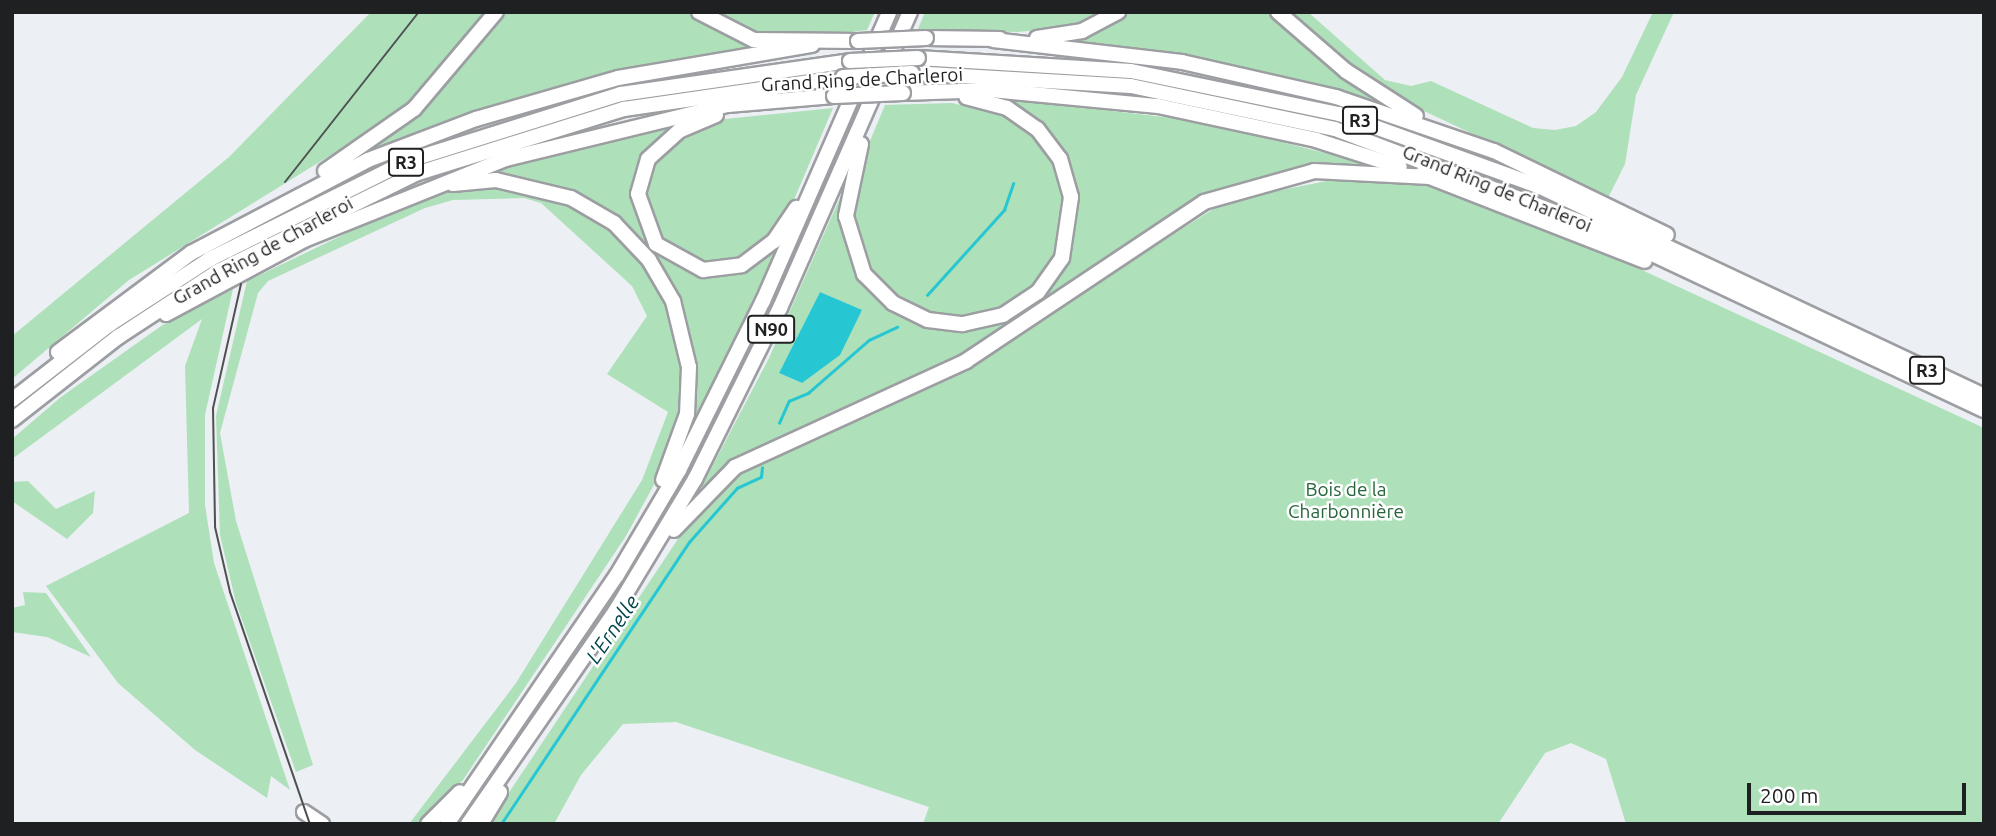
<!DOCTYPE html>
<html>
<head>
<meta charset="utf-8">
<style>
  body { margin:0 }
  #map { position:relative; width:1996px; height:836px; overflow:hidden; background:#eceff3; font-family:Ubuntu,sans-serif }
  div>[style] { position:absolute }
  .green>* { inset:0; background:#aee1ba }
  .water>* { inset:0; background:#26c6d2 }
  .stream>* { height:2.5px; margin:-1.25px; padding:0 1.25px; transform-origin:1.25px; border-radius:1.25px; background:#26c6d2 }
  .roads { filter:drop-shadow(2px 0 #9c9ea2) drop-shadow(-2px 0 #9c9ea2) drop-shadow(0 2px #9c9ea2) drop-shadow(0 -2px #9c9ea2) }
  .highway>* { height:14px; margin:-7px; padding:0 7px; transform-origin:7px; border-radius:7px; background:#fff }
  .tram>* { height:2px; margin:-1px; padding:0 1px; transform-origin:1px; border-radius:1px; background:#4e5051 }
  .bridges { filter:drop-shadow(2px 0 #9c9ea2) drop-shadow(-2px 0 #9c9ea2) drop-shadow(0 2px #9c9ea2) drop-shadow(0 -2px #9c9ea2) }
  .highway-bridge>* { height:14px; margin:-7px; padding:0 7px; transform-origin:7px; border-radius:7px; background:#fff }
  span { translate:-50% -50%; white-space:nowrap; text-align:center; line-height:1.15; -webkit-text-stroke:5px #fff; paint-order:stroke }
  .shield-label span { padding:2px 5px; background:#fff; border:2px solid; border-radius:5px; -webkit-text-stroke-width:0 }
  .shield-label { font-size:18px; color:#1f2021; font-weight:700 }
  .street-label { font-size:19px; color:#1f2021 }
  .park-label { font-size:19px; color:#27643b }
  .water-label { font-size:21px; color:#01464b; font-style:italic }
  .frame { position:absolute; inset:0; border:14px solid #1f2021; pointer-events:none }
  .scale { position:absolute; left:1747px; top:783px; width:219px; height:32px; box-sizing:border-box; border:4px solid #1f2021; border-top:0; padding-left:9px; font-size:21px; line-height:24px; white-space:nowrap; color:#1f2021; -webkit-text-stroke:5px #fff; paint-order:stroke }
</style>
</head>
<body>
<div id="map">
  <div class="green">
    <div style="clip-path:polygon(371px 12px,488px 12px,405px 109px,129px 280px,12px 379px,12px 336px,229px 157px)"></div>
    <div style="clip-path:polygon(501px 12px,692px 12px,727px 36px,759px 45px,567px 84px,360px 157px,444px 86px)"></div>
    <div style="clip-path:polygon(708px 12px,875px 12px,867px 30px,836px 34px,751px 33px)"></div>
    <div style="clip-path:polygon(925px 12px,1107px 12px,1075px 26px,1018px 32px,918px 29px)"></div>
    <div style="clip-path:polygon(1124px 12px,1273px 12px,1381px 101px,1207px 60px,1060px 40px)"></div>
    <div style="clip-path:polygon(1288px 12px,1308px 12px,1385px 80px,1411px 86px,1431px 81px,1533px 128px,1555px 130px,1576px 126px,1596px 112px,1622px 77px,1653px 12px,1674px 12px,1636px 95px,1625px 164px,1608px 198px,1403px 101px,1336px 56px)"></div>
    <div style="clip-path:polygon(evenodd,991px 97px,1199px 121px,1380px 167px,1295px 170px,1219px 192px,1000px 336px,905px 387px,752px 451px,701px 488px,769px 358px,843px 191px,852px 258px,901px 313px,983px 326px,1064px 264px,1076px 213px,1063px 156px,991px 97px,820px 292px,862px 311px,802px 383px,779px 373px,820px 292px)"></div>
    <div style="clip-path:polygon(952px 103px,1013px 118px,1040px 141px,1060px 174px,1066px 206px,1061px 244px,1029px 292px,990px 313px,954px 317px,921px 311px,887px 290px,863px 255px,853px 215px,862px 160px,885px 105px)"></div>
    <div style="clip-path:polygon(833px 108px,793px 202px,768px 238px,743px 258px,710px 264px,690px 261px,657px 235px,644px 201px,646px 182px,654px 162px,685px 133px,725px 119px)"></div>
    <div style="clip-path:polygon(691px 119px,665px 134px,634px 203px,649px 241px,680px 268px,715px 275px,781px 241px,687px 436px,694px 400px,691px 345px,663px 272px,573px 194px,526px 179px,473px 177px)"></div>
    <div style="clip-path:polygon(1352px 176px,1431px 186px,1551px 228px,1984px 428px,1984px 824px,1626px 824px,1606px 759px,1571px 743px,1545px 753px,1498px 824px,923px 824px,929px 807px,676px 722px,623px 724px,581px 775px,554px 824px,488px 824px,692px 518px,739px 472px,932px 387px,1226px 201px)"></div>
    <div style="clip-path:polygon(474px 187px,528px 191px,577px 207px,620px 237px,665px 298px,682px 361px,683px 394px,668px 459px,626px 536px,463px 780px,419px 824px,409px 824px,516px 683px,642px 480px,668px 412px,607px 374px,647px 316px,632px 286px,541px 203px,524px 198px,453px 200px,425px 208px,268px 281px,258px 293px,220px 433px,236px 521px,313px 765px,296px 772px,236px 603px,220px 535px,216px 416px,247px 281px,422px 197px)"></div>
    <div style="clip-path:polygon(233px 289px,205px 415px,205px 505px,214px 563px,290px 790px,271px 776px,267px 798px,195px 750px,118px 683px,46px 586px,189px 513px,185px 366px,202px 319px,12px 459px,12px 439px,61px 397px,164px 324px)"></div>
    <div style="clip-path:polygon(28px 481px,56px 509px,95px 491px,93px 513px,67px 539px,12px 501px,12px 482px)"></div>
    <div style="clip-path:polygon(23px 592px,46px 593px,91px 657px,47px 637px,12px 632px,12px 608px,25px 605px)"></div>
  </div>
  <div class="water">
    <div style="clip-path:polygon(820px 292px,862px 310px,840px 355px,802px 383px,779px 373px)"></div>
  </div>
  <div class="stream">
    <div style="left:927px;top:295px;width:115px;rotate:-47.8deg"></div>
    <div style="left:1004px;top:210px;width:28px;rotate:-71deg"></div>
    <div style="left:779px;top:423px;width:24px;rotate:-66deg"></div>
    <div style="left:789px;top:401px;width:21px;rotate:-23deg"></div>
    <div style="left:808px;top:393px;width:81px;rotate:-41deg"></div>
    <div style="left:869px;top:340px;width:31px;rotate:-25deg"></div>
    <div style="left:501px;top:824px;width:339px;rotate:-56.3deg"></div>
    <div style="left:689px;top:542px;width:72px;rotate:-48.4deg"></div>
    <div style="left:737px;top:488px;width:26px;rotate:-25deg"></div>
    <div style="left:761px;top:477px;width:9px;rotate:-84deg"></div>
  </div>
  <div class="roads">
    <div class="highway">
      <div style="left:699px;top:12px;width:62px;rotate:27deg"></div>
      <div style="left:754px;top:40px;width:104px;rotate:0.6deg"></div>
      <div style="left:1278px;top:12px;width:90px;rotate:40.9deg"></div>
      <div style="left:1346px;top:71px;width:83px;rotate:32.7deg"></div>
      <div style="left:926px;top:38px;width:74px;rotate:0.8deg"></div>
      <div style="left:1037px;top:38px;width:46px;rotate:-8.8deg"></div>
      <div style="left:1082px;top:31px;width:41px;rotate:-27.8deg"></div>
      <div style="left:993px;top:40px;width:190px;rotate:6.6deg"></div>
      <div style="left:1182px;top:62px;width:158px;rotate:12.8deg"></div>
      <div style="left:1336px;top:97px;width:167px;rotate:18.9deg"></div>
      <div style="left:1494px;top:151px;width:192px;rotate:25.9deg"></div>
      <div style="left:918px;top:58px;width:213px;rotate:3.5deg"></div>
      <div style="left:1131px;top:71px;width:212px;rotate:11.7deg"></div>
      <div style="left:1339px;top:114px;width:212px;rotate:19.9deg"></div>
      <div style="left:1538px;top:186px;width:493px;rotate:25.2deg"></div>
      <div style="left:912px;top:73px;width:219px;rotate:3.4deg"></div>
      <div style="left:1131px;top:86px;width:208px;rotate:11.9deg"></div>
      <div style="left:1335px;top:129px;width:282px;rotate:20.7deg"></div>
      <div style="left:1599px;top:229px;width:425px;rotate:25.2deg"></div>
      <div style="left:903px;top:93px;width:88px;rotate:-2deg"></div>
      <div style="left:991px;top:90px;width:168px;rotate:5.5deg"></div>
      <div style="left:1158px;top:106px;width:162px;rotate:12.1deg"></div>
      <div style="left:1316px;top:140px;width:88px;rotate:17.8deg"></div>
      <div style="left:716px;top:115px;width:39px;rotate:157deg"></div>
      <div style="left:680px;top:130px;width:43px;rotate:137.8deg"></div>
      <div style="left:648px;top:159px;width:36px;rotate:106deg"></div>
      <div style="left:638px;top:194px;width:53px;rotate:70.2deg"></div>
      <div style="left:656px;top:244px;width:54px;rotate:29deg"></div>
      <div style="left:703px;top:270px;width:39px;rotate:-7deg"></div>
      <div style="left:742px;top:265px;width:40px;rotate:-37deg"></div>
      <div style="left:774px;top:241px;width:40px;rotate:-56deg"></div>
      <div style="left:861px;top:144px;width:74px;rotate:101.8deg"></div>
      <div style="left:846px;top:216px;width:61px;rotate:72.8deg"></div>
      <div style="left:864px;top:274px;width:41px;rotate:45deg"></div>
      <div style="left:893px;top:303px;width:39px;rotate:26deg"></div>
      <div style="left:928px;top:320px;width:35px;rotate:7deg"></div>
      <div style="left:963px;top:324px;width:41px;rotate:-12.7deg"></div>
      <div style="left:1003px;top:315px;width:42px;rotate:-33.3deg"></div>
      <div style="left:1038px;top:292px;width:42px;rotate:-54.8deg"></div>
      <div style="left:1062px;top:258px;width:62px;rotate:-81.6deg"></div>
      <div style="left:1071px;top:197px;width:40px;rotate:-106deg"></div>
      <div style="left:1060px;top:159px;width:38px;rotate:-127deg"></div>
      <div style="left:1037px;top:129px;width:37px;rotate:-145deg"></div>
      <div style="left:1007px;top:108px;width:42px;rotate:-165deg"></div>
      <div style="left:325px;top:171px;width:108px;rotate:-34.9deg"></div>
      <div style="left:414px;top:109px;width:127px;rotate:-49.8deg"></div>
      <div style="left:1422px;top:174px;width:239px;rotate:21.3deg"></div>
      <div style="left:453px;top:184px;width:43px;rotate:-5.3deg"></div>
      <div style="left:496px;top:180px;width:77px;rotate:13.5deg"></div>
      <div style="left:571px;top:198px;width:50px;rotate:30.2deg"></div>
      <div style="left:614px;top:223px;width:51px;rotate:46.6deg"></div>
      <div style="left:649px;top:260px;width:48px;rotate:59.7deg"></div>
      <div style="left:673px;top:301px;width:68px;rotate:76.4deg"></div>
      <div style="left:689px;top:367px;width:47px;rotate:92.4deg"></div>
      <div style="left:687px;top:414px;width:70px;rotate:110deg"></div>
      <div style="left:166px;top:314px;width:157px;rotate:-28.2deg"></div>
      <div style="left:304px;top:240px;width:218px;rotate:-21.9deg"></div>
      <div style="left:506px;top:159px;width:228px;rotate:-13.7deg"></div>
      <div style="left:728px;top:105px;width:106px;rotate:-4.9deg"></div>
      <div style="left:58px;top:352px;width:166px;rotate:-36.7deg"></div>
      <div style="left:191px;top:253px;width:200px;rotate:-27.7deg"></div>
      <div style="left:368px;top:160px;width:116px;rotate:-20.8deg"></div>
      <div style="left:476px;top:119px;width:148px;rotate:-16.1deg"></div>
      <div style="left:618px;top:78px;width:197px;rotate:-9.7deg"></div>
      <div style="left:12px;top:400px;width:124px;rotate:-37.8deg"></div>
      <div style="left:110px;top:324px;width:119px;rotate:-33deg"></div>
      <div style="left:210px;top:259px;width:220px;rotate:-26.4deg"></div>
      <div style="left:407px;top:161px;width:224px;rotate:-17.4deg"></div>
      <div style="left:621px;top:94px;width:231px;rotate:-8.2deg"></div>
      <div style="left:12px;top:420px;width:135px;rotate:-38.1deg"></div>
      <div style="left:118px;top:337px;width:121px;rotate:-33.2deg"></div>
      <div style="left:219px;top:271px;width:219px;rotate:-26.3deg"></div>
      <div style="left:415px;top:174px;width:219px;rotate:-17.3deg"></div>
      <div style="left:624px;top:109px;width:221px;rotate:-8.3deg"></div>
      <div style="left:674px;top:530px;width:88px;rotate:-45.9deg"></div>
      <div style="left:735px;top:467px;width:254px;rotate:-24.6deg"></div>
      <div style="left:966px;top:361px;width:286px;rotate:-33.7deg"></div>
      <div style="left:1204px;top:202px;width:114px;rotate:-15.7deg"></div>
      <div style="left:1314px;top:171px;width:116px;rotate:3deg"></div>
      <div style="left:304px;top:812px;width:22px;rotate:34deg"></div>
      <div style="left:428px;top:824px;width:45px;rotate:-45deg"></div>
      <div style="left:447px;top:824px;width:301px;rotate:-55.7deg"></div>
      <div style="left:617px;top:575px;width:122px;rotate:-59.4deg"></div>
      <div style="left:679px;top:470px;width:189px;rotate:-63.6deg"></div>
      <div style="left:763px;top:301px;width:315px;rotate:-66.4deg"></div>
      <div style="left:468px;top:824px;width:260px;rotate:-55.3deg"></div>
      <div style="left:616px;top:610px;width:153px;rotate:-58.9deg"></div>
      <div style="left:695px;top:479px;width:191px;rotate:-63.6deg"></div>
      <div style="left:780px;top:308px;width:323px;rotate:-66.3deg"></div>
      <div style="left:481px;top:824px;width:37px;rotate:-59deg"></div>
    </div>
  </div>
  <div class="tram">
    <div style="left:285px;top:182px;width:216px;rotate:-51.8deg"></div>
    <div style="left:241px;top:284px;width:127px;rotate:102.7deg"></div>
    <div style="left:213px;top:408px;width:119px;rotate:89deg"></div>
    <div style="left:215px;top:527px;width:67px;rotate:77deg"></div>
    <div style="left:230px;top:592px;width:245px;rotate:71deg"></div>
  </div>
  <div class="bridges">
    <div class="highway-bridge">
      <div style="left:858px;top:41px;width:68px;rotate:-2.5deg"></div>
      <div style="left:850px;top:61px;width:68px;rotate:-2.5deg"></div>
      <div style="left:843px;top:77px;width:69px;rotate:-3.3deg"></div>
      <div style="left:834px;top:96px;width:69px;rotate:-2.5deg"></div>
    </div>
  </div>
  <div class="shield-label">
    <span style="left:1360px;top:120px">R3</span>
    <span style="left:406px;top:162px">R3</span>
    <span style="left:771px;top:329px">N90</span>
    <span style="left:1927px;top:370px">R3</span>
  </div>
  <div class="street-label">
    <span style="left:862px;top:80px;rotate:-3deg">Grand Ring de Charleroi</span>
    <span style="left:1497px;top:189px;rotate:22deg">Grand Ring de Charleroi</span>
    <span style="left:263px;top:251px;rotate:-29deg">Grand Ring de Charleroi</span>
  </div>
  <div class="park-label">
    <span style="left:1346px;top:501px">Bois de la<br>Charbonnière</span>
  </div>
  <div class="water-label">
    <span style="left:612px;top:629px;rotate:-56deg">L'Ernelle</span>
  </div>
  <div class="frame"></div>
  <div class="scale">200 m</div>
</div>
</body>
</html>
